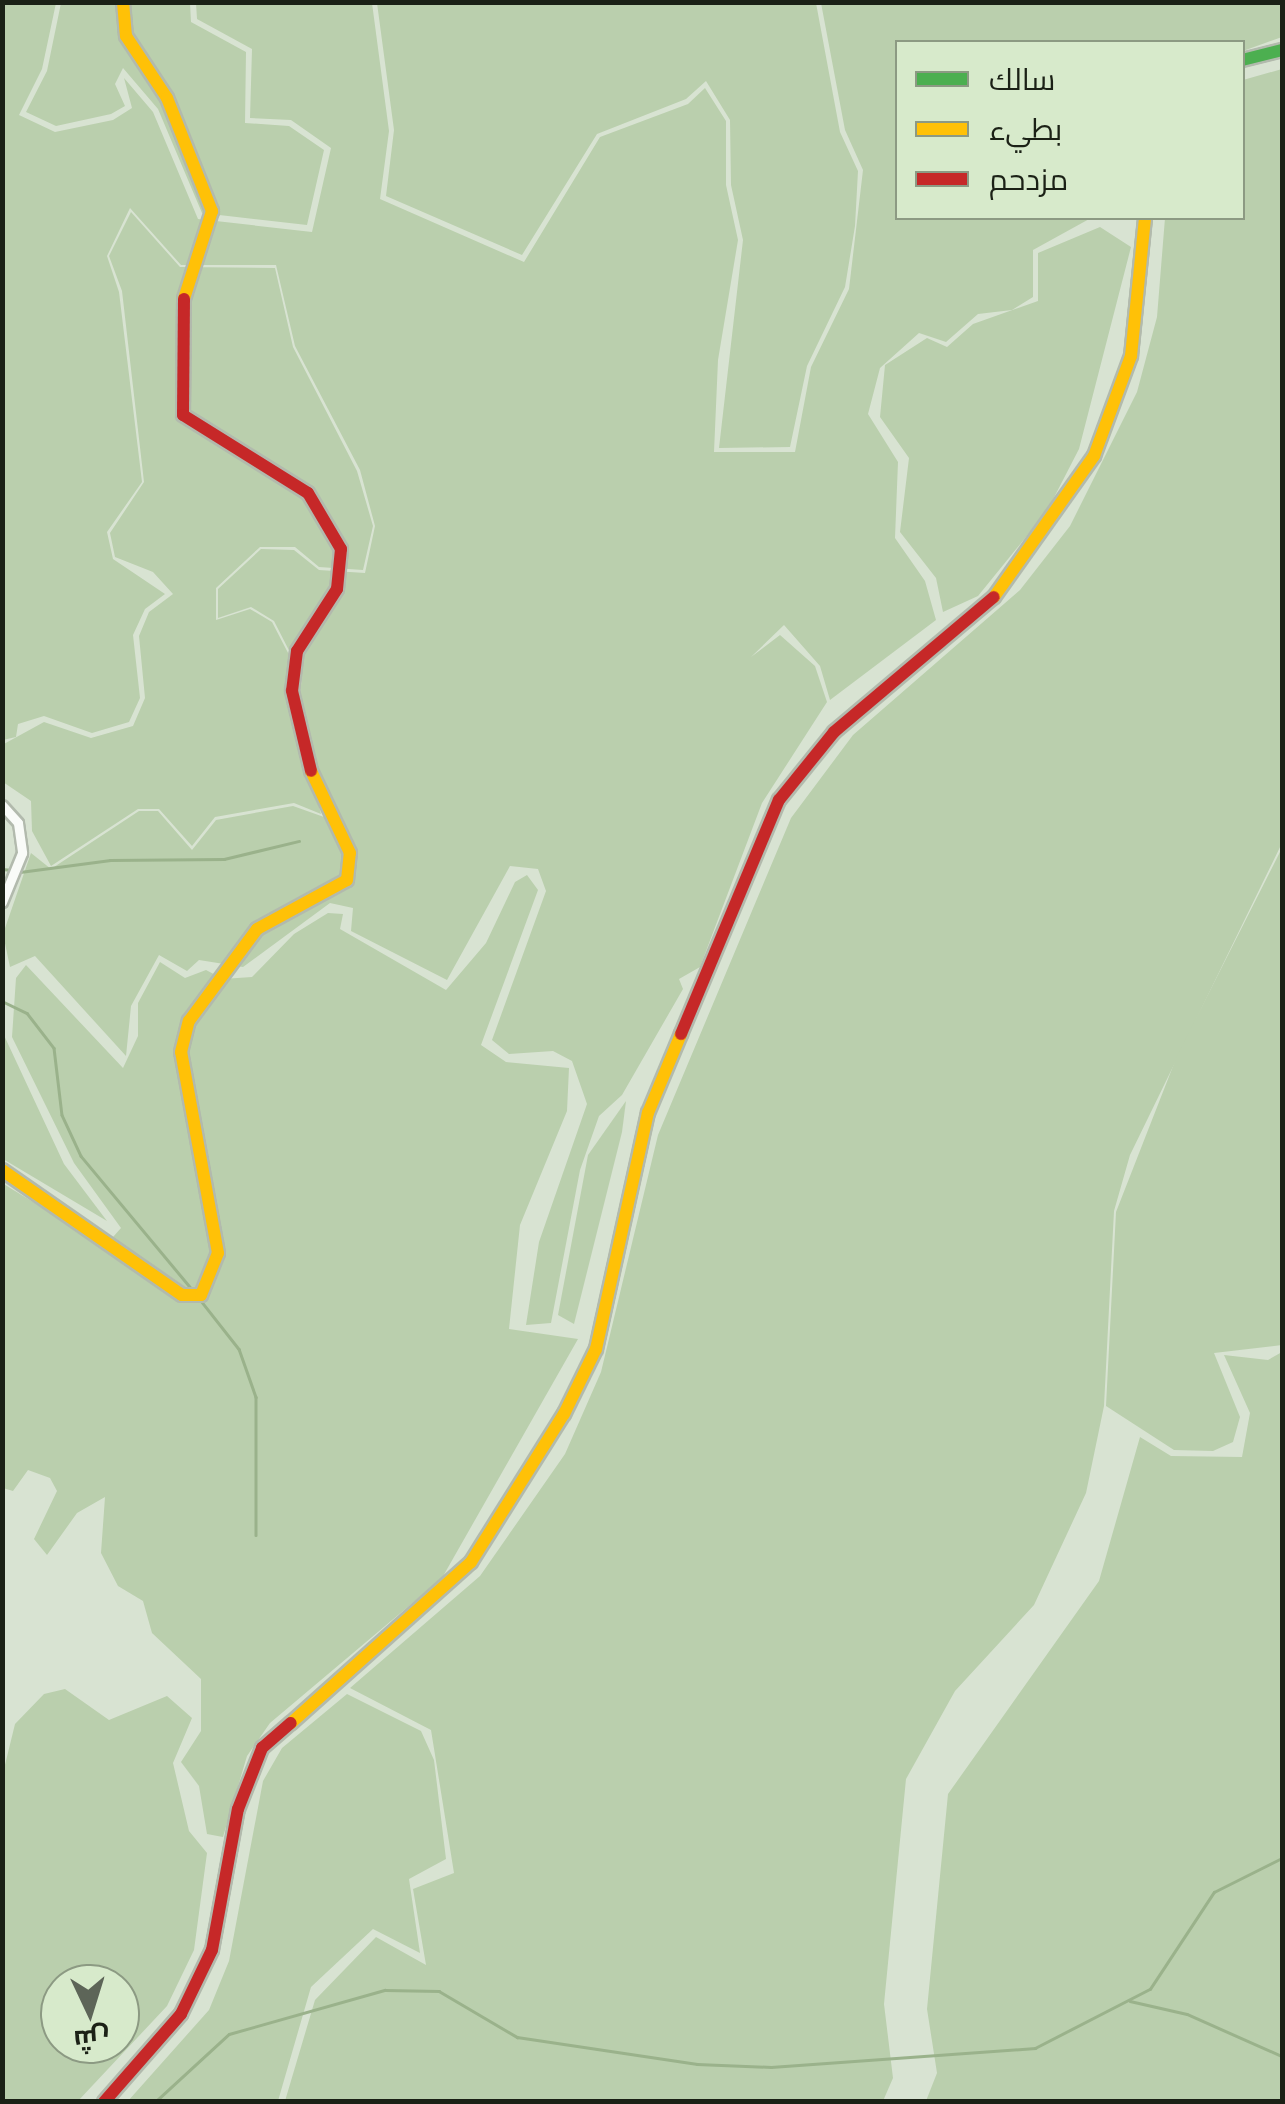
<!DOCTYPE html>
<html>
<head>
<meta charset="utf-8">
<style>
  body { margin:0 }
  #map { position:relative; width:1285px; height:2104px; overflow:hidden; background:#d8e3d2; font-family:Literata,Cairo,serif }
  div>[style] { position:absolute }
  .green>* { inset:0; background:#bacfad }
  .stream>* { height:2.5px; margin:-1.25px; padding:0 1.25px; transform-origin:1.25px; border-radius:1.25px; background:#9ab28b }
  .roads { filter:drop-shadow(2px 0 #b2baad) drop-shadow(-2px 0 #b2baad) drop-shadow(0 2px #b2baad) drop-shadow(0 -2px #b2baad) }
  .street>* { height:9px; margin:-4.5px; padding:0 4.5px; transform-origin:4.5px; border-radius:4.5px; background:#f9fbf8 }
  .fast>* { height:12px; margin:-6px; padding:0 6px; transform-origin:6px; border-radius:6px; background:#4caf50 }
  .slow>* { height:12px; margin:-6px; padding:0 6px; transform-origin:6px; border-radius:6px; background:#ffc107 }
  .jam>* { height:12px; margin:-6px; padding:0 6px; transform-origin:6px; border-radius:6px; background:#c62828 }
  span { translate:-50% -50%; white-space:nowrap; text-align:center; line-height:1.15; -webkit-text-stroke:8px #d7eacb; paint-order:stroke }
  .frame { position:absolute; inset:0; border:5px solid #1b2116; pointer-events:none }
  .legend { position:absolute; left:895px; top:40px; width:350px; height:180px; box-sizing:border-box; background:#d7eacb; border:2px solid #8c9a83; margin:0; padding:12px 18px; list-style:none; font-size:30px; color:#1b2116 }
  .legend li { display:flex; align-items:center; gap:20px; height:50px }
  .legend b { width:50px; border:2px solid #8c9a83 }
  .north { position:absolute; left:40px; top:1964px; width:100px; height:100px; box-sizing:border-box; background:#d7eacb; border:2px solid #8c9a83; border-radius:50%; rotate:176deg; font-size:28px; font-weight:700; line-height:40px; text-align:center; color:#1b2116 }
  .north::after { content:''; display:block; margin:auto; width:35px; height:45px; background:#5d6558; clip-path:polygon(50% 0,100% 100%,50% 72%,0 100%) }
</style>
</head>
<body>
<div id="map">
  <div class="green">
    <div style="clip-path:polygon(3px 3px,56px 3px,42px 69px,19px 115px,55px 132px,113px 120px,132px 108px,124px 78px,153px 112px,198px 219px,312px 232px,331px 148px,291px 120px,250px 118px,252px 49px,197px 19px,196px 3px,372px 3px,389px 131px,380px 199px,524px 262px,600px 137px,688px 104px,705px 88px,726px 121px,726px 185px,738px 240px,718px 360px,714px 452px,795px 452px,811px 367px,849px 289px,863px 170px,845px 130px,821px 3px,1282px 3px,1282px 37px,1243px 51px,1242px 42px,898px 42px,898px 218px,1091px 218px,1033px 250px,1033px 297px,1012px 310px,978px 314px,946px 342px,919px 333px,880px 368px,868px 414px,898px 462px,895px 538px,925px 581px,936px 620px,830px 700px,820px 666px,784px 625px,751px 657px,780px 635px,815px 666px,827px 702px,762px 803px,700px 967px,679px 979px,683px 989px,622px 1095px,599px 1116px,580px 1170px,551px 1323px,526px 1325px,539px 1242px,587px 1104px,572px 1061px,553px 1051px,509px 1054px,492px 1040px,546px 891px,538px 869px,510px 866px,447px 980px,351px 931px,353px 908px,330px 903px,243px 967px,199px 960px,187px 971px,159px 955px,131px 1006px,126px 1056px,35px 956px,10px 967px,3px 934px,31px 853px,51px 869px,139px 811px,158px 811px,192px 850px,216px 820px,293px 806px,324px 817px,298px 714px,302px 676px,274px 621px,251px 607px,218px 618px,218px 589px,261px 549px,294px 550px,319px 570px,365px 573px,375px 526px,360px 470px,295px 346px,276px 265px,181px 265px,130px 208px,107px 256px,119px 292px,142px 482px,107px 532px,113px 559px,165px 594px,145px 609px,133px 635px,140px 698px,129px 722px,92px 733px,44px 716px,18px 724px,16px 737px,3px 740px)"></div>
    <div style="clip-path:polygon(61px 3px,190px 3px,191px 22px,246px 52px,245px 123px,289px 126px,324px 150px,307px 225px,202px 213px,158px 109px,123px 68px,115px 84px,125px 106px,111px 114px,56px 126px,26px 112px,47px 71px)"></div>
    <div style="clip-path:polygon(377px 3px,816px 3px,840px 132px,858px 171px,855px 226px,845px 287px,807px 366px,790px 447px,719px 448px,743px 240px,731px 185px,730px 120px,706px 81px,686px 99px,597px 134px,522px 255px,386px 196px,394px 130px)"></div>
    <div style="clip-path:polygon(1282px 69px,1282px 843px,1130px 1155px,1114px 1211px,1104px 1406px,1086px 1493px,1034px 1605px,955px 1691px,906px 1779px,884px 2004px,893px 2078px,883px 2101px,285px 2101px,315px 2000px,376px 1937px,426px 1965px,413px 1889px,454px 1873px,431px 1730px,350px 1688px,480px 1576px,565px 1454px,601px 1372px,658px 1135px,791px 818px,853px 735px,1020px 590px,1070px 526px,1137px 392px,1157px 317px,1165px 218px,1242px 218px,1243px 80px)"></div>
    <div style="clip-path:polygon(131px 212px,180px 267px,275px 268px,293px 347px,357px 471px,373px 526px,363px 570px,319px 567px,295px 547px,260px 547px,216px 588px,216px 620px,250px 609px,272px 622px,300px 676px,296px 715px,321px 814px,294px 803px,215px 817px,192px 846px,159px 809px,138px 809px,51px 866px,32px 831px,31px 801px,3px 782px,2px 745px,44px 722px,91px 738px,133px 726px,145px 698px,139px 636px,149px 612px,173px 594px,153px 572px,115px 557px,110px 533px,144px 482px,122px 291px,109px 256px)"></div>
    <div style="clip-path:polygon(1100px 227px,1131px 247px,1079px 449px,1047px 511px,978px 596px,943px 612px,936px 578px,900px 532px,909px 458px,880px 417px,885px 365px,927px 338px,947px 347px,973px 324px,1038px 301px,1038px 253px)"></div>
    <div style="clip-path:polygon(1282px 848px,1282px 1345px,1214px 1353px,1240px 1417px,1233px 1442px,1213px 1451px,1174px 1450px,1106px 1406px,1116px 1212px,1177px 1056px)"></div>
    <div style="clip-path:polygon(527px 875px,538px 890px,481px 1045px,506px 1062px,569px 1068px,567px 1111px,520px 1225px,509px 1329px,578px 1339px,442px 1578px,270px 1723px,247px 1756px,223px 1837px,207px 1834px,199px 1786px,181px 1762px,201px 1731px,201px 1679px,152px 1633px,143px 1601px,118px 1586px,101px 1553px,105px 1497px,77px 1513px,47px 1555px,34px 1539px,57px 1491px,50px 1478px,28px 1470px,13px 1491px,3px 1488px,2px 1183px,105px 1246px,121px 1228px,74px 1163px,12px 1037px,16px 978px,26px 965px,123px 1068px,138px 1036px,138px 1003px,160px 962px,185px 978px,206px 970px,223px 979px,252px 977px,294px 934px,328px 913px,343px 914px,340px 929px,446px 990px,486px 943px,515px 882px)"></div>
    <div style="clip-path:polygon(2px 1031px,64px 1164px,107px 1221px,3px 1159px)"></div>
    <div style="clip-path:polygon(626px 1101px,622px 1132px,574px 1324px,558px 1315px,588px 1155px)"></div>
    <div style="clip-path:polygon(1282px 1352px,1282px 2101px,926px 2101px,937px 2073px,927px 2009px,948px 1794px,1099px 1581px,1140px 1437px,1171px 1456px,1242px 1457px,1250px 1413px,1224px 1355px,1268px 1360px)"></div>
    <div style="clip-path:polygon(evenodd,65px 1689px,109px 1720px,167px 1696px,192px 1718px,173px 1763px,189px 1831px,207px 1853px,194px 1950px,167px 2006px,78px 2101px,3px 2101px,3px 1773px,15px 1724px,44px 1694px,65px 1689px,60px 1984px,120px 1984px,120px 2044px,60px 2044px,60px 1984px)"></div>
    <div style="clip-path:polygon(347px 1694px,421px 1731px,434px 1760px,446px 1859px,409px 1879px,420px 1953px,373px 1929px,311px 1987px,278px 2101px,128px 2101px,209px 2010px,229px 1961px,263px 1781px,282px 1748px)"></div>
  </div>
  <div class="stream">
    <div style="left:2px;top:869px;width:10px;rotate:6deg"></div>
    <div style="left:20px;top:872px;width:91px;rotate:-7.6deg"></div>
    <div style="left:110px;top:860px;width:114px;rotate:-0.5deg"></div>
    <div style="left:224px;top:859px;width:77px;rotate:-13.5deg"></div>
    <div style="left:2px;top:1001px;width:28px;rotate:26deg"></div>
    <div style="left:27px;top:1013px;width:44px;rotate:52.4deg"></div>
    <div style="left:54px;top:1048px;width:67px;rotate:83.2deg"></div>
    <div style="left:62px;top:1115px;width:45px;rotate:65.1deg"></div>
    <div style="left:81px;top:1156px;width:172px;rotate:50.2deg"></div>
    <div style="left:202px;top:1302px;width:60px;rotate:51.8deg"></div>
    <div style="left:239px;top:1349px;width:51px;rotate:70.5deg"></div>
    <div style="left:256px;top:1397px;width:138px;rotate:90deg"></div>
    <div style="left:1130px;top:2001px;width:58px;rotate:12.8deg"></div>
    <div style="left:1187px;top:2014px;width:104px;rotate:23.9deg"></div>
    <div style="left:155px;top:2102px;width:100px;rotate:-42.6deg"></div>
    <div style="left:229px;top:2034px;width:162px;rotate:-15.8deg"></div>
    <div style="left:385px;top:1990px;width:54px;rotate:1.1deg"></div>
    <div style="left:439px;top:1991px;width:91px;rotate:30.5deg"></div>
    <div style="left:517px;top:2037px;width:182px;rotate:8.5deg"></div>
    <div style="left:697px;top:2064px;width:74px;rotate:2.3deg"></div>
    <div style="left:771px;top:2067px;width:265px;rotate:-4.1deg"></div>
    <div style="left:1035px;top:2048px;width:129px;rotate:-27.2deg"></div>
    <div style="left:1150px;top:1989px;width:116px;rotate:-56.6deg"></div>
    <div style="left:1214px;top:1892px;width:76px;rotate:-26.6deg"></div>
  </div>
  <div class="roads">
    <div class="street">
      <div style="left:2px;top:805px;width:24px;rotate:48deg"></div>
      <div style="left:18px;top:823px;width:30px;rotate:82deg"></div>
      <div style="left:22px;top:853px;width:53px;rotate:112.2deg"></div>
    </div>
    <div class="fast">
      <div style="left:1242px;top:60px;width:41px;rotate:-14deg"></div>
    </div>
    <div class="slow">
      <div style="left:123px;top:2px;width:34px;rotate:85deg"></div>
      <div style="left:126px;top:36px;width:74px;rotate:56.5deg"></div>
      <div style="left:167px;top:98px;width:122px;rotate:68.3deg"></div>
      <div style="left:212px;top:211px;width:92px;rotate:107.7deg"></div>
      <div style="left:994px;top:597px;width:173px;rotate:-54.7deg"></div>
      <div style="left:1094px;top:456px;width:107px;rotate:-69.7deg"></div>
      <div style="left:1131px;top:356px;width:139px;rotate:-84.2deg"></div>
      <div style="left:2px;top:1170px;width:219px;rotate:34.8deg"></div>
      <div style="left:182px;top:1295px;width:19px"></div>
      <div style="left:201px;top:1295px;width:45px;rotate:-68deg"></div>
      <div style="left:218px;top:1253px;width:204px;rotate:-100.4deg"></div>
      <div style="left:181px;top:1052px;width:32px;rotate:-76deg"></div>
      <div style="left:189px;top:1021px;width:114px;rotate:-53.5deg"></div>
      <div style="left:257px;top:929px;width:102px;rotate:-28.6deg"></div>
      <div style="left:347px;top:880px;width:27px;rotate:-84deg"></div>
      <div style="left:350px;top:853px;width:91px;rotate:-115.4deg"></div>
      <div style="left:291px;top:1723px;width:241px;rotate:-41.8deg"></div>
      <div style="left:471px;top:1562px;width:175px;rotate:-57.9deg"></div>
      <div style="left:564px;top:1414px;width:72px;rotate:-63.8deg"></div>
      <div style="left:596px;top:1349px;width:242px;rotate:-77.6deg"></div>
      <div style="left:648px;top:1113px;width:86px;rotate:-67.3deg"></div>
    </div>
    <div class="jam">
      <div style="left:184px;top:299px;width:116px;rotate:90.5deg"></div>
      <div style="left:183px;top:415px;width:147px;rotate:32deg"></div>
      <div style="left:308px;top:493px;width:65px;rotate:59.5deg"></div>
      <div style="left:341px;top:549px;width:40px;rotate:95.7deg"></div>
      <div style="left:337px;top:589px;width:74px;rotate:122.8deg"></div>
      <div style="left:297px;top:651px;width:40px;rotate:97.1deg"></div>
      <div style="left:292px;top:691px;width:82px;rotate:76.6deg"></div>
      <div style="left:681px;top:1034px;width:254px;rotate:-67.3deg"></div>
      <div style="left:779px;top:800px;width:87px;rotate:-51deg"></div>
      <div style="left:834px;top:732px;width:209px;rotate:-40.2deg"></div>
      <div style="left:104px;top:2102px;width:117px;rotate:-48.8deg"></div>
      <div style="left:181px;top:2014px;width:71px;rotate:-64.2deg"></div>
      <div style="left:212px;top:1950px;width:143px;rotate:-79.6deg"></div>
      <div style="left:238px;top:1809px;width:66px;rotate:-68.5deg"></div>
      <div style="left:262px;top:1748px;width:38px;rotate:-41deg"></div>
    </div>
  </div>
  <div class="frame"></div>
  <ul class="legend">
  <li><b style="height:12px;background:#4caf50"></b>سالك</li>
  <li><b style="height:12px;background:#ffc107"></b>بطيء</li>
  <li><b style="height:12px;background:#c62828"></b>مزدحم</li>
  </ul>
  <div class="north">ش</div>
</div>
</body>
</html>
